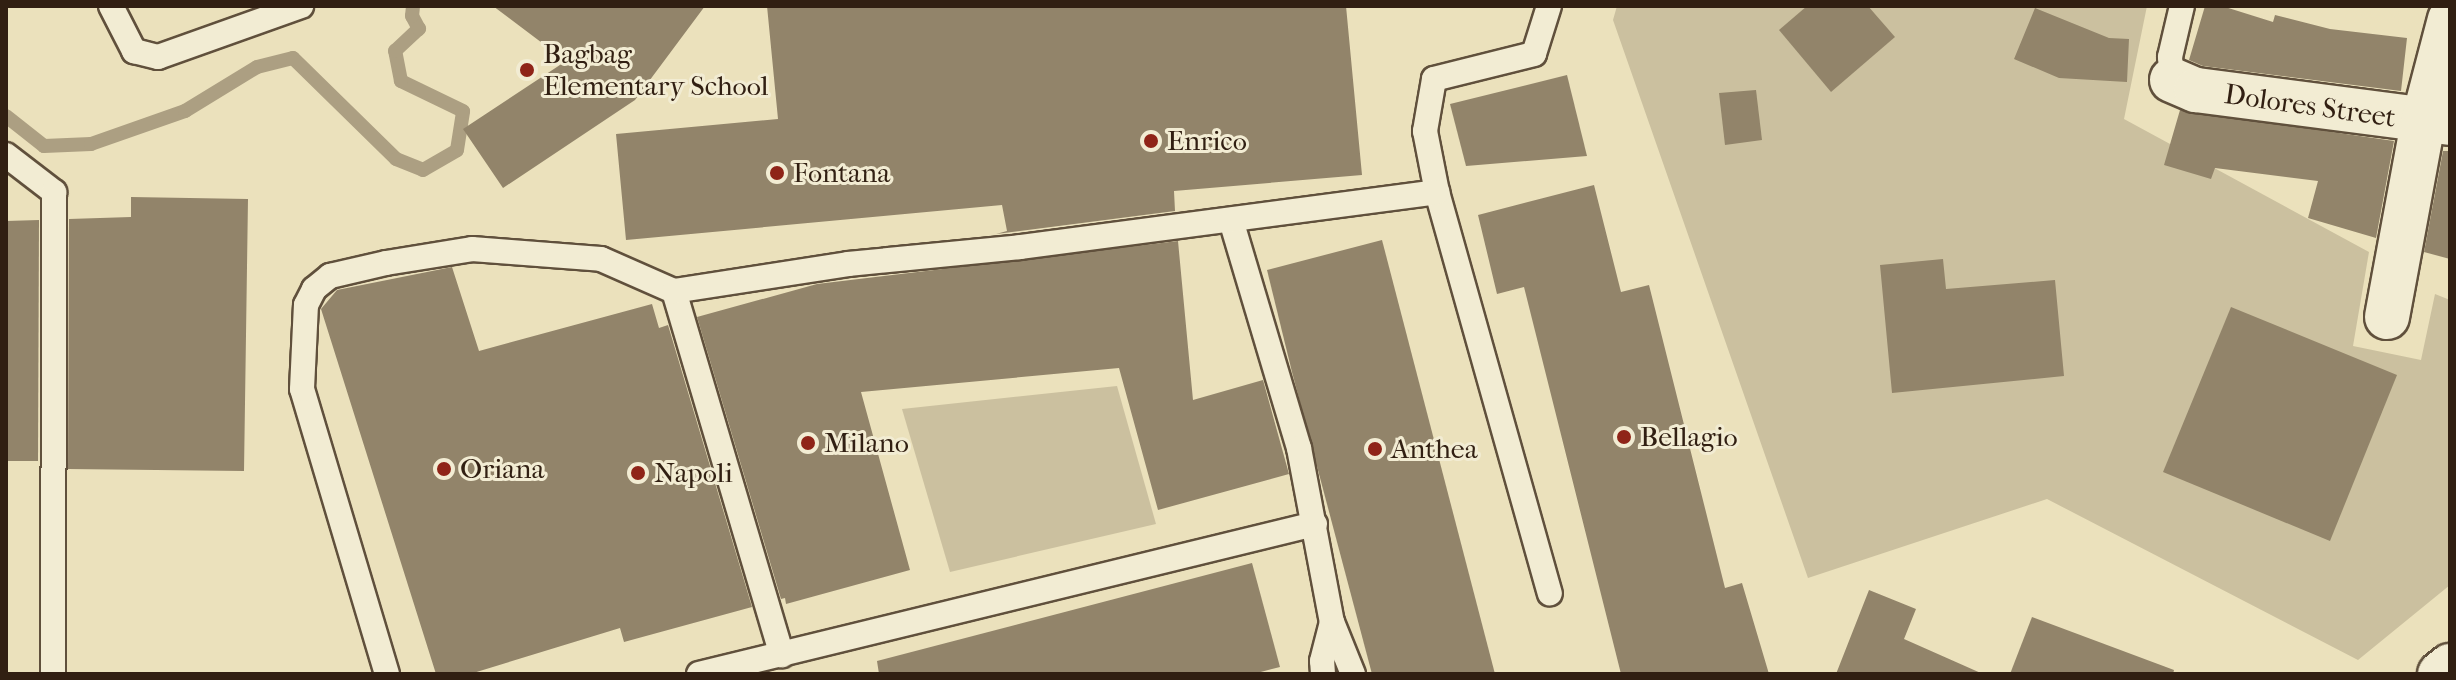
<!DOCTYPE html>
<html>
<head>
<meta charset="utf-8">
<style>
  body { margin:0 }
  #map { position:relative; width:2456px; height:680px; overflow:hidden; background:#ebe1bc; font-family:"IM FELL French Canon",serif }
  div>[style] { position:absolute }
  .green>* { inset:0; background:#cbc09f }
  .stream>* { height:14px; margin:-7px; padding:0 7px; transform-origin:7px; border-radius:7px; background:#ac9f82 }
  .building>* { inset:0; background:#92846a }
  .roads { filter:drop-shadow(2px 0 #60503c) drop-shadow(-2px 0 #60503c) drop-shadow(0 2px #60503c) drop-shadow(0 -2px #60503c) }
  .service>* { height:24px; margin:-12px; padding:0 12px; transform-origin:12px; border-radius:12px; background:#f2ecd3 }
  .minor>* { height:44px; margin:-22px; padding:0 22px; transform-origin:22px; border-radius:22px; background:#f2ecd3 }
  .secondary>* { height:44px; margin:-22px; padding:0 22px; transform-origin:22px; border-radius:22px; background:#f2ecd3 }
  .dots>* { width:22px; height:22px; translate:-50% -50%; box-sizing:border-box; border:4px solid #f2ecd3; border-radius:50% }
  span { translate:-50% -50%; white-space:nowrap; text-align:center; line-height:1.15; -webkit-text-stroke:6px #f2ecd3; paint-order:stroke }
  .poi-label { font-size:28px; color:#311f12 }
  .left { translate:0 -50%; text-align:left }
  .street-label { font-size:28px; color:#311f12 }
  .frame { position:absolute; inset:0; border:8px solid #311f12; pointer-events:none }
</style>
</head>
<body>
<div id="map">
  <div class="green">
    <div style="clip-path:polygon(1617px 6px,2147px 6px,2124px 119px,2369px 252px,2353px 346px,2421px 360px,2435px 294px,2450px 300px,2450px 585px,2358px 660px,2047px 499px,1808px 578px,1613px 20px)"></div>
    <div style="clip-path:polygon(1117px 386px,1156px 524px,950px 572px,902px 409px)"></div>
  </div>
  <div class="stream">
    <div style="left:6px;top:116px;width:48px;rotate:38.3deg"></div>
    <div style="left:44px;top:146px;width:47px;rotate:-2.4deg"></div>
    <div style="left:91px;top:144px;width:100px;rotate:-19.3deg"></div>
    <div style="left:185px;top:111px;width:84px;rotate:-31.4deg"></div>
    <div style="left:257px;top:67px;width:37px;rotate:-14deg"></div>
    <div style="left:293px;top:58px;width:144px;rotate:44.4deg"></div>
    <div style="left:396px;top:159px;width:29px;rotate:22deg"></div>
    <div style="left:423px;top:170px;width:39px;rotate:-30deg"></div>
    <div style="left:457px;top:150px;width:39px;rotate:-81deg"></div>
    <div style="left:463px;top:111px;width:69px;rotate:-154.2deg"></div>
    <div style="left:401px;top:81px;width:31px;rotate:-101deg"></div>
    <div style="left:395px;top:51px;width:33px;rotate:-43deg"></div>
    <div style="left:419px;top:29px;width:15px;rotate:-118deg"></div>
    <div style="left:412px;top:16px;width:10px;rotate:-84deg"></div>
  </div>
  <div class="building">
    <div style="clip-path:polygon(493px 6px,705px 6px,635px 100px,503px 188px,463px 129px,566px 61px)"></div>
    <div style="clip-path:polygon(767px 6px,1346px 6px,1362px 175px,1174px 191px,1175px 211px,996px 234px,1007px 231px,1002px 205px,626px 240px,616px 134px,778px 119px)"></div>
    <div style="clip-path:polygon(1807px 6px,1868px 6px,1895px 37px,1831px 92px,1779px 30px)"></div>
    <div style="clip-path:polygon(2205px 6px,2222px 6px,2273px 22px,2275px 15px,2330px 29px,2407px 38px,2401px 91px,2203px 66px,2189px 60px)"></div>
    <div style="clip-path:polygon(2035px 8px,2109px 38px,2129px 39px,2127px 82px,2059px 78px,2014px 59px)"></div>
    <div style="clip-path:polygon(1567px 75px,1587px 156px,1466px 166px,1450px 104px)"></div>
    <div style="clip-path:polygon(1756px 90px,1762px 140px,1725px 145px,1719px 93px)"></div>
    <div style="clip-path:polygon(2180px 110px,2394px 141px,2376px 238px,2308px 218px,2318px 181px,2215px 168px,2211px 179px,2164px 165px)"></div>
    <div style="clip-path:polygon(2443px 151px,2450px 151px,2450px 259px,2424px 252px)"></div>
    <div style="clip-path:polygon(1594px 185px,1621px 292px,1649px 285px,1725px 588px,1742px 583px,1769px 674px,1621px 674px,1524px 287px,1497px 294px,1478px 215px)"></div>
    <div style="clip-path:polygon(131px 197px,248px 199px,244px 471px,68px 469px,69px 219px,131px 217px)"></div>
    <div style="clip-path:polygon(39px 220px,38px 461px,6px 461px,6px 221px)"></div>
    <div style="clip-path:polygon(1382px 240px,1495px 674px,1372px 674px,1292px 372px,1267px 270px)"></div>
    <div style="clip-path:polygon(1178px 241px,1193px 400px,1263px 380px,1289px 474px,1158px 510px,1119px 368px,861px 392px,910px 570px,786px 604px,785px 598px,781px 599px,697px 317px,817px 284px)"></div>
    <div style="clip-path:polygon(1943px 259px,1946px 289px,2055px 280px,2064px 376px,1892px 393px,1880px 265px)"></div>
    <div style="clip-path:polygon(452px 267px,479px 351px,652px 304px,659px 328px,668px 325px,752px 607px,624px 642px,620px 628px,470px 674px,436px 674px,321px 309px,337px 290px)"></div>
    <div style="clip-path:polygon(2231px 307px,2397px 375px,2330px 541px,2163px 472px)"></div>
    <div style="clip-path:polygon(1252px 563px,1280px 667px,1253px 674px,879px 674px,877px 661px)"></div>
    <div style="clip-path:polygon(1869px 590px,1916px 609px,1904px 639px,1983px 674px,1836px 674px)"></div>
    <div style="clip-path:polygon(2032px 617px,2174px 670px,2173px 674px,2010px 674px)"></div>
  </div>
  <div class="roads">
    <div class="service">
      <div style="left:111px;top:6px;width:51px;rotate:62.9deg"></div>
      <div style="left:134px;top:51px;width:25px;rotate:14deg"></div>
      <div style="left:158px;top:57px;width:152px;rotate:-19.6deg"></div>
      <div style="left:1549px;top:6px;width:50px;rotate:107.4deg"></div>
      <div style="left:1534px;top:54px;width:103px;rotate:166deg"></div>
      <div style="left:1434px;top:79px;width:53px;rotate:99.8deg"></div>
      <div style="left:1425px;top:131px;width:62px;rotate:78.9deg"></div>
      <div style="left:1437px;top:192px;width:417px;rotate:74.3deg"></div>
      <div style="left:2172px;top:80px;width:23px;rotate:-95deg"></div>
      <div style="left:2170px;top:57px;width:52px;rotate:-76.8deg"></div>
      <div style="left:6px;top:155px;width:61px;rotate:37.6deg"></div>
      <div style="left:54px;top:192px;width:482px;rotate:90.1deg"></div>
      <div style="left:1231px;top:220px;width:238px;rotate:73.4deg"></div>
      <div style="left:1299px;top:448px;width:177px;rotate:79.3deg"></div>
      <div style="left:1332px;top:622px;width:56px;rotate:68deg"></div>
      <div style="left:674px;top:291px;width:380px;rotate:73.5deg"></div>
      <div style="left:387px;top:674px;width:297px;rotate:-106.6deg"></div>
      <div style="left:302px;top:389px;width:84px;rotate:-87.3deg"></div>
      <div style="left:306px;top:305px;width:18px;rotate:-63deg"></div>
      <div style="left:314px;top:289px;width:21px;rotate:-39deg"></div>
      <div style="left:330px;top:276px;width:57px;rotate:-13.1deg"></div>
      <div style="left:386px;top:263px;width:87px;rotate:-9.2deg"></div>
      <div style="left:472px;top:249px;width:129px;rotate:4.4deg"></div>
      <div style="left:601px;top:259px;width:80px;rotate:23.7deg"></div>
      <div style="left:674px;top:291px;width:176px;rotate:-8.8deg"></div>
      <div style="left:848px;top:264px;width:173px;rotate:-5.6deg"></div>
      <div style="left:1020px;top:247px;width:421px;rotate:-7.5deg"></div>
      <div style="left:699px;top:674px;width:634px;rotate:-13.69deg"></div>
      <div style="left:1323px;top:674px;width:13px;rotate:-94deg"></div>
      <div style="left:1322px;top:661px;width:40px;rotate:-75.6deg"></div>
    </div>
    <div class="minor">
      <div style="left:2172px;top:80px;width:26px;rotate:23deg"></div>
      <div style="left:2196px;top:90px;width:256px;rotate:7.4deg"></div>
      <div style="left:2387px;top:317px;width:198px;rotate:-79.5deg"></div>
      <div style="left:2423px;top:122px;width:106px;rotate:-75.3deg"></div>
    </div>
    <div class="secondary">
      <div style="left:2440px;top:674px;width:13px;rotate:-39deg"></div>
    </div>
  </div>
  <div class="dots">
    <div style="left:527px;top:70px;background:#8f2418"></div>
    <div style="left:1151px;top:141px;background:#8f2418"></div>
    <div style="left:777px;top:173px;background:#8f2418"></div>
    <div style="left:1624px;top:437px;background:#8f2418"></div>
    <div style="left:808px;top:443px;background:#8f2418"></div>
    <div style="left:1375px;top:449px;background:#8f2418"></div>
    <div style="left:444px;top:469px;background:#8f2418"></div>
    <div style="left:638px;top:473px;background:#8f2418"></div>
  </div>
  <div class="poi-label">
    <span class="left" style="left:543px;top:70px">Bagbag<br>Elementary School</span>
    <span class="left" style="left:1167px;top:141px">Enrico</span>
    <span class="left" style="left:793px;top:173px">Fontana</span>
    <span class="left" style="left:1640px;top:437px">Bellagio</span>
    <span class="left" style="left:824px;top:443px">Milano</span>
    <span class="left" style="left:1391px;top:449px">Anthea</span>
    <span class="left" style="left:460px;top:469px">Oriana</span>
    <span class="left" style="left:654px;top:473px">Napoli</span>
  </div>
  <div class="street-label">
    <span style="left:2310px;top:106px;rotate:8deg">Dolores Street</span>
  </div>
  <div class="frame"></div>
</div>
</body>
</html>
